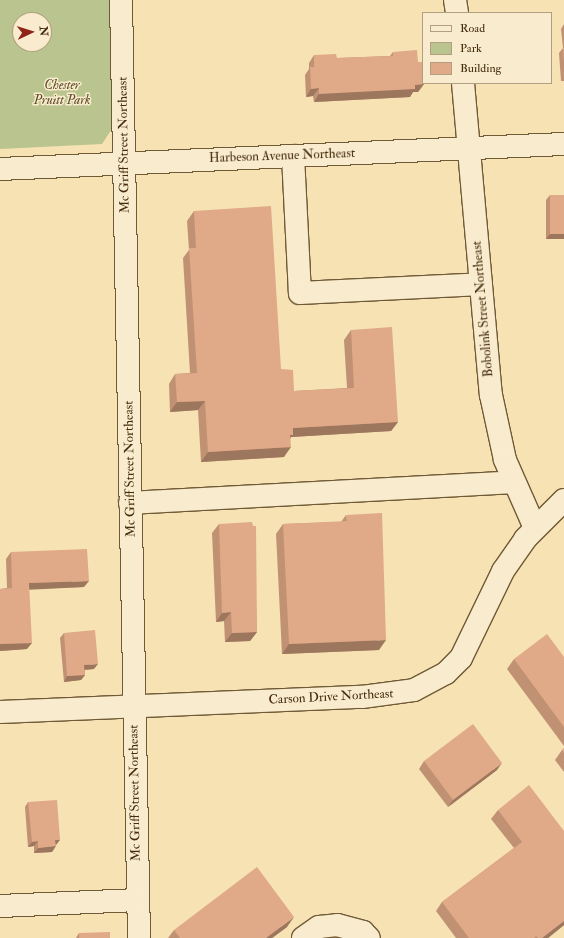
<!DOCTYPE html>
<html>
<head>
<meta charset="utf-8">
<style>
  body { margin:0 }
  #map { position:relative; width:564px; height:938px; overflow:hidden; background:#f6e2b3; font-family:"IM FELL Double Pica",serif }
  div>[style] { position:absolute }
  .green>* { inset:0; background:#bac48e }
  .roads { filter:drop-shadow(1px 0 #705a36) drop-shadow(-1px 0 #705a36) drop-shadow(0 1px #705a36) drop-shadow(0 -1px #705a36) }
  .minor>* { height:22px; margin:-11px; padding:0 11px; transform-origin:11px; border-radius:11px; background:#f9ecce }
  .wall>* { inset:0; background:#c19174 }
  .shaded-wall>* { inset:0; background:#9d765e }
  .building>* { inset:0; background:#e0a987 }
  span { translate:-50% -50%; white-space:nowrap; text-align:center; line-height:1.15; -webkit-text-stroke:3px #f9ecce; paint-order:stroke }
  .park-label { font-size:13px; color:#5c4a26; font-style:italic }
  .street-label { font-size:13px; color:#442c0c }
  .legend { position:absolute; left:422px; top:12px; width:130px; height:72px; box-sizing:border-box; background:#f9ecce; border:1px solid #b19f80; margin:0; padding:5px 7px; list-style:none; font-size:12px; color:#442c0c }
  .legend li { display:flex; align-items:center; gap:8px; height:20px }
  .legend b { width:20px; border:1px solid #b19f80 }
  .north { position:absolute; left:12px; top:12px; width:40px; height:40px; box-sizing:border-box; background:#f9ecce; border:1px solid #b19f80; border-radius:50%; rotate:86deg; font-size:11px; font-weight:700; line-height:16px; text-align:center; color:#442c0c }
  .north::after { content:''; display:block; margin:auto; width:14px; height:18px; background:#8f2418; clip-path:polygon(50% 0,100% 100%,50% 72%,0 100%) }
</style>
</head>
<body>
<div id="map">
  <div class="green">
    <div style="clip-path:polygon(evenodd,0 0,114px 0,115px 124px,102px 144px,0 149px,0 0,20px 20px,44px 20px,44px 44px,20px 44px,20px 20px)"></div>
  </div>
  <div class="roads">
    <div class="minor">
      <div style="left:121px;top:0;width:938px;rotate:88.9deg"></div>
      <div style="left:455px;top:0;width:13px;rotate:81deg"></div>
      <div style="left:463px;top:83px;width:313px;rotate:84.9deg"></div>
      <div style="left:491px;top:395px;width:66px;rotate:77.8deg"></div>
      <div style="left:505px;top:460px;width:74px;rotate:66.2deg"></div>
      <div style="left:293px;top:156px;width:137px;rotate:87.1deg"></div>
      <div style="left:300px;top:293px;width:181px;rotate:-2.8deg"></div>
      <div style="left:0;top:169px;width:565px;rotate:-2.54deg"></div>
      <div style="left:130px;top:503px;width:384px;rotate:-3.1deg"></div>
      <div style="left:0;top:712px;width:362px;rotate:-2.4deg"></div>
      <div style="left:362px;top:697px;width:52px;rotate:-7.7deg"></div>
      <div style="left:414px;top:690px;width:36px;rotate:-28deg"></div>
      <div style="left:446px;top:673px;width:21px;rotate:-45deg"></div>
      <div style="left:461px;top:658px;width:97px;rotate:-64.2deg"></div>
      <div style="left:503px;top:571px;width:39px;rotate:-55deg"></div>
      <div style="left:525px;top:539px;width:55px;rotate:-45deg"></div>
      <div style="left:0;top:906px;width:137px;rotate:-2.5deg"></div>
      <div style="left:303px;top:938px;width:19px;rotate:-35deg"></div>
      <div style="left:319px;top:927px;width:18px;rotate:-6deg"></div>
      <div style="left:337px;top:925px;width:27px;rotate:15deg"></div>
      <div style="left:363px;top:932px;width:8px;rotate:45deg"></div>
    </div>
  </div>
  <div class="wall">
    <div style="clip-path:polygon(564px 24px,564px 81px,561px 81px,559px 53px,563px 48px,561px 29px)"></div>
    <div style="clip-path:polygon(393px 52px,418px 62px,424px 84px,418px 92px,413px 92px,410px 97px,314px 102px,313px 96px,306px 97px,305px 75px,309px 69px,309px 63px,314px 55px,337px 58px,390px 56px)"></div>
    <div style="clip-path:polygon(550px 195px,564px 239px,546px 239px,546px 200px)"></div>
    <div style="clip-path:polygon(194px 211px,281px 369px,294px 391px,347px 388px,344px 340px,351px 330px,398px 422px,391px 431px,291px 437px,284px 457px,201px 462px,198px 410px,170px 412px,169px 384px,175px 374px,190px 373px,183px 258px,189px 250px,187px 221px)"></div>
    <div style="clip-path:polygon(346px 515px,379px 650px,282px 654px,276px 534px,283px 524px,341px 522px)"></div>
    <div style="clip-path:polygon(219px 524px,253px 526px,257px 632px,250px 641px,225px 642px,224px 621px,216px 622px,212px 533px)"></div>
    <div style="clip-path:polygon(11px 552px,84px 587px,29px 589px,27px 649px,0 651px,0 589px,7px 588px,6px 559px)"></div>
    <div style="clip-path:polygon(64px 633px,94px 669px,85px 670px,85px 675px,81px 680px,64px 682px,60px 638px)"></div>
    <div style="clip-path:polygon(564px 657px,564px 746px,507px 669px,514px 659px)"></div>
    <div style="clip-path:polygon(564px 748px,564px 772px,555px 760px,562px 750px)"></div>
    <div style="clip-path:polygon(424px 761px,497px 770px,448px 807px,419px 769px)"></div>
    <div style="clip-path:polygon(28px 802px,56px 845px,52px 852px,34px 853px,34px 846px,28px 847px,25px 807px)"></div>
    <div style="clip-path:polygon(498px 810px,564px 831px,564px 925px,548px 938px,456px 938px,436px 911px,442px 902px,514px 848px,491px 819px)"></div>
    <div style="clip-path:polygon(287px 927px,272px 938px,168px 938px,174px 930px)"></div>
    <div style="clip-path:polygon(79px 933px,110px 938px,76px 938px)"></div>
  </div>
  <div class="shaded-wall">
    <div style="clip-path:polygon(424px 84px,418px 92px,413px 92px,410px 97px,314px 102px,319px 94px)"></div>
    <div style="clip-path:polygon(319px 88px,313px 96px,306px 97px,311px 89px)"></div>
    <div style="clip-path:polygon(550px 234px,564px 234px,564px 239px,546px 239px)"></div>
    <div style="clip-path:polygon(205px 401px,198px 410px,170px 412px,177px 402px)"></div>
    <div style="clip-path:polygon(398px 422px,391px 431px,291px 437px,286px 444px,293px 428px)"></div>
    <div style="clip-path:polygon(291px 447px,284px 457px,201px 462px,208px 452px)"></div>
    <div style="clip-path:polygon(89px 581px,84px 587px,24px 590px,29px 583px)"></div>
    <div style="clip-path:polygon(231px 612px,224px 621px,216px 622px,222px 613px)"></div>
    <div style="clip-path:polygon(257px 632px,250px 641px,225px 642px,232px 633px)"></div>
    <div style="clip-path:polygon(386px 640px,379px 650px,282px 654px,289px 644px)"></div>
    <div style="clip-path:polygon(32px 643px,27px 649px,0 651px,0 644px)"></div>
    <div style="clip-path:polygon(98px 664px,94px 669px,80px 670px,84px 665px)"></div>
    <div style="clip-path:polygon(85px 675px,81px 680px,64px 682px,67px 676px)"></div>
    <div style="clip-path:polygon(502px 763px,497px 770px,448px 807px,453px 800px)"></div>
    <div style="clip-path:polygon(55px 840px,60px 840px,56px 845px,52px 845px)"></div>
    <div style="clip-path:polygon(38px 841px,34px 846px,28px 847px,32px 842px)"></div>
    <div style="clip-path:polygon(56px 846px,52px 852px,34px 853px,38px 848px)"></div>
    <div style="clip-path:polygon(294px 917px,287px 927px,272px 938px,266px 938px)"></div>
    <div style="clip-path:polygon(564px 921px,564px 925px,548px 938px,542px 938px)"></div>
  </div>
  <div class="building">
    <div style="clip-path:polygon(563px 48px,564px 48px,564px 62px)"></div>
    <div style="clip-path:polygon(417px 50px,418px 62px,423px 62px,423px 83px,424px 84px,415px 85px,415px 89px,319px 94px,319px 88px,311px 89px,310px 67px,314px 67px,314px 55px,336px 54px,337px 58px,393px 56px,393px 52px)"></div>
    <div style="clip-path:polygon(550px 195px,564px 195px,564px 234px,550px 234px)"></div>
    <div style="clip-path:polygon(271px 206px,281px 369px,293px 370px,294px 391px,354px 388px,351px 330px,392px 327px,398px 422px,293px 428px,293px 435px,290px 435px,291px 447px,208px 452px,205px 401px,177px 402px,175px 374px,197px 373px,189px 248px,196px 248px,194px 211px)"></div>
    <div style="clip-path:polygon(382px 513px,386px 640px,289px 644px,283px 524px,347px 521px,346px 515px)"></div>
    <div style="clip-path:polygon(252px 522px,253px 526px,256px 526px,257px 632px,232px 633px,231px 612px,222px 613px,219px 524px)"></div>
    <div style="clip-path:polygon(87px 549px,89px 581px,29px 583px,32px 643px,0 644px,0 589px,12px 588px,11px 552px)"></div>
    <div style="clip-path:polygon(95px 630px,98px 664px,84px 665px,85px 675px,67px 676px,64px 633px)"></div>
    <div style="clip-path:polygon(547px 634px,564px 657px,564px 727px,514px 659px)"></div>
    <div style="clip-path:polygon(473px 724px,502px 763px,453px 800px,424px 761px)"></div>
    <div style="clip-path:polygon(564px 748px,564px 753px,562px 750px)"></div>
    <div style="clip-path:polygon(529px 785px,564px 831px,564px 921px,542px 938px,538px 938px,536px 936px,534px 938px,469px 938px,442px 902px,522px 842px,498px 810px)"></div>
    <div style="clip-path:polygon(57px 800px,60px 840px,55px 840px,56px 846px,38px 848px,38px 841px,32px 842px,28px 802px)"></div>
    <div style="clip-path:polygon(257px 867px,294px 917px,266px 938px,180px 938px,174px 930px)"></div>
    <div style="clip-path:polygon(110px 932px,110px 938px,79px 938px,79px 933px)"></div>
  </div>
  <div class="park-label">
    <span style="left:62px;top:93px">Chester<br>Pruitt Park</span>
  </div>
  <div class="street-label">
    <span style="left:124px;top:145px;rotate:-91deg">Mc Griff Street Northeast</span>
    <span style="left:282px;top:156px;rotate:-2deg">Harbeson Avenue Northeast</span>
    <span style="left:483px;top:309px;rotate:-95deg">Bobolink Street Northeast</span>
    <span style="left:130px;top:469px;rotate:-91deg">Mc Griff Street Northeast</span>
    <span style="left:331px;top:697px;rotate:-3deg">Carson Drive Northeast</span>
    <span style="left:135px;top:793px;rotate:-91deg">Mc Griff Street Northeast</span>
  </div>
  <ul class="legend">
  <li><b style="height:5px;background:#f9ecce"></b>Road</li>
  <li><b style="height:11px;background:#bac48e"></b>Park</li>
  <li><b style="height:11px;background:#e0a987"></b>Building</li>
  </ul>
  <div class="north">N</div>
</div>
</body>
</html>
